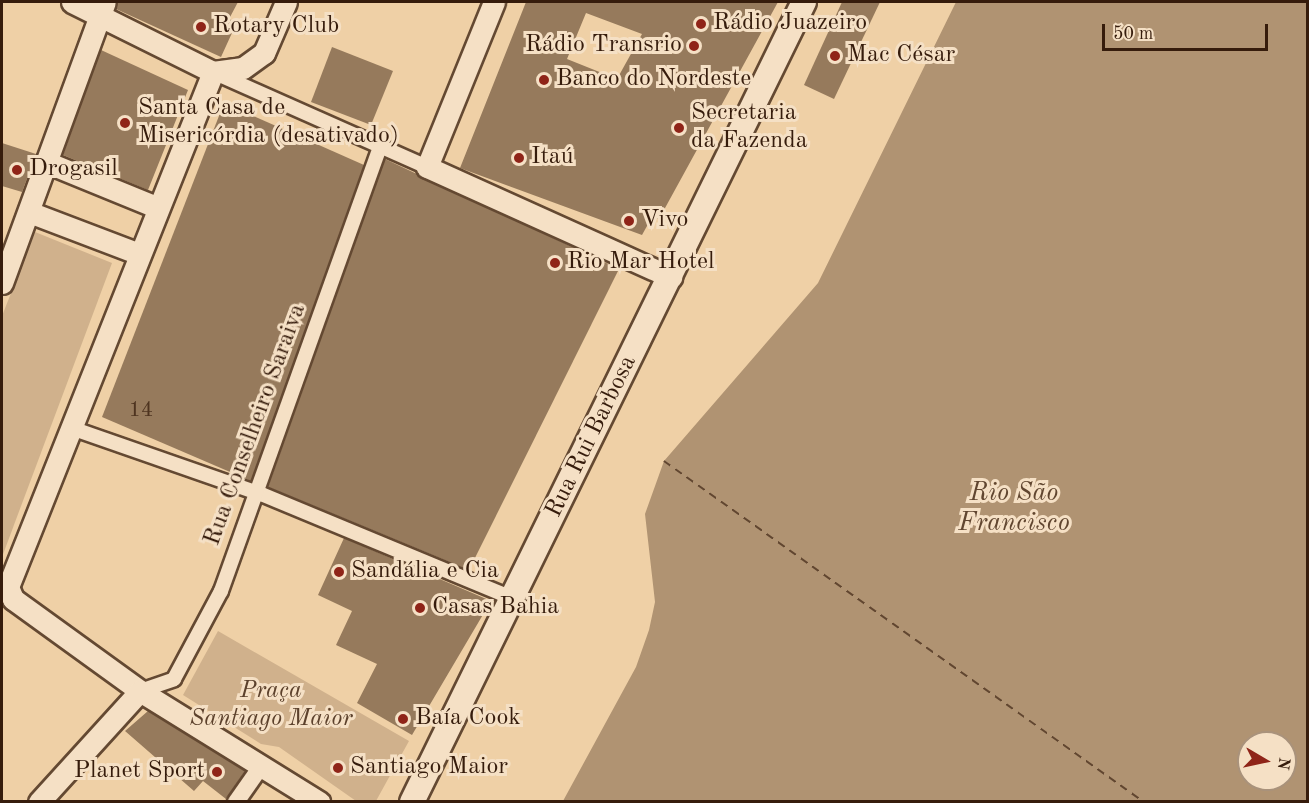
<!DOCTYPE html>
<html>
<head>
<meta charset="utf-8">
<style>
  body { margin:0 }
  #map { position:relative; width:1309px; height:803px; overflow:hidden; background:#efd0a6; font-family:"Old Standard TT",serif }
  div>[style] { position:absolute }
  .green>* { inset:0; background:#d0b18c }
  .water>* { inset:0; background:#b09372 }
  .ferry>* { height:1.5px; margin-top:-0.75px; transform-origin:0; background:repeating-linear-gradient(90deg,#614630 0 8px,transparent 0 14px) }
  .building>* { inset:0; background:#967a5c }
  .roads { filter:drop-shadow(2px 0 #644932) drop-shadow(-2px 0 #644932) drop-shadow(0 2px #644932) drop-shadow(0 -2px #644932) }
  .pedestrian>* { height:14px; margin:-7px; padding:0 7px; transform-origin:7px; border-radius:7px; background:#f5e0c5 }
  .minor>* { height:16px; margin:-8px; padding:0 8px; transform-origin:8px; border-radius:8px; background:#f5e0c5 }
  .tertiary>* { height:21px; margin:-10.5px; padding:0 10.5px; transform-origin:10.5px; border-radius:10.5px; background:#f5e0c5 }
  .secondary>* { height:24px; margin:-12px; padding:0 12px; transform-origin:12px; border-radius:12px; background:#f5e0c5 }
  .dots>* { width:16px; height:16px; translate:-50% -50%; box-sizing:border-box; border:3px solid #f5e0c5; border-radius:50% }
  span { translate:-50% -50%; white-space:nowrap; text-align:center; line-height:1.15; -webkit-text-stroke:6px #f5e0c5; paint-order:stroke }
  .number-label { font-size:21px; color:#4e3420 }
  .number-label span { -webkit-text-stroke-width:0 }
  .poi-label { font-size:24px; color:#361c0c }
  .left { translate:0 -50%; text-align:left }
  .right { translate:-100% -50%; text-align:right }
  .street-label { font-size:24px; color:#361c0c }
  .park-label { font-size:24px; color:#5c412c; font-style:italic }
  .water-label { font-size:26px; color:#614630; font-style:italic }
  .frame { position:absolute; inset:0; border:3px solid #361c0c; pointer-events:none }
  .north { position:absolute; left:1237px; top:731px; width:60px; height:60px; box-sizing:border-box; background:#f5e0c5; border:2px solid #a9927b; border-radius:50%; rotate:99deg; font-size:16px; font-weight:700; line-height:24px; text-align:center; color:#361c0c }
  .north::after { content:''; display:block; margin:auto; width:21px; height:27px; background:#8f2418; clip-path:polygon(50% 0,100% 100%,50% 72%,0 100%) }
  .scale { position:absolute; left:1102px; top:24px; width:166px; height:27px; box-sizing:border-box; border:3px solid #361c0c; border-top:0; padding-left:8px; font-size:18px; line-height:21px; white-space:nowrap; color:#361c0c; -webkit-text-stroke:4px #f5e0c5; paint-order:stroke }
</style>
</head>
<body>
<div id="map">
  <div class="green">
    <div style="clip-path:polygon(35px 232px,112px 263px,2px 557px,2px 316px)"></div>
    <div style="clip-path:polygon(218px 631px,409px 741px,376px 801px,356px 801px,279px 747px,261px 744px,183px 695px)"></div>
  </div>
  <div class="water">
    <div style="clip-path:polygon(evenodd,956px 2px,1307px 2px,1307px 801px,563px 801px,636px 667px,649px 630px,655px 602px,645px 514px,664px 461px,818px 283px,956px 2px,1249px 743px,1285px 743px,1285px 779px,1249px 779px,1249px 743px)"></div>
  </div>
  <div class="ferry">
    <div style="left:664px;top:461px;width:589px;rotate:35.39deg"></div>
  </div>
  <div class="building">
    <div style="clip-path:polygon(117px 2px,238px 2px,229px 19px,237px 22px,221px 57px,116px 9px)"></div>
    <div style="clip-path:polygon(evenodd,526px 2px,778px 2px,659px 219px,652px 217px,642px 235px,460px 168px,526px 2px,586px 13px,642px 34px,617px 79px,567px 59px,586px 13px)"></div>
    <div style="clip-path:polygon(842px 2px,880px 2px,834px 99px,804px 85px)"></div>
    <div style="clip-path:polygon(332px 47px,393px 71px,371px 125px,311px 102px)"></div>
    <div style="clip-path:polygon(101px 50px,188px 90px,148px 190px,63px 155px)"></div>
    <div style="clip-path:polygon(224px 103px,364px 165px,251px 481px,102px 417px)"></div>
    <div style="clip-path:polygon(2px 143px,36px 154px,22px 192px,2px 186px)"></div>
    <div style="clip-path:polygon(385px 159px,619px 269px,469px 570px,268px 487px)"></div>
    <div style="clip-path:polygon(344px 538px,491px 601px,412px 735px,357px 703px,377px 664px,336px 645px,352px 611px,318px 595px)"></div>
    <div style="clip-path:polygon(148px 711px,245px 771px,226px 799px,203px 781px,194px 791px,125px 731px)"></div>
  </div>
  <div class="roads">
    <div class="pedestrian">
      <div style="left:215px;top:73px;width:232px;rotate:23.9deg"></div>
      <div style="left:74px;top:429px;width:198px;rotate:19.2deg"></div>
      <div style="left:261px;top:494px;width:262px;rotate:22.5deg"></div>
      <div style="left:140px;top:691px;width:36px;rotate:-19deg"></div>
      <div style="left:174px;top:679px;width:100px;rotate:-61.9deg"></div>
      <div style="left:221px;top:591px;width:473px;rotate:-70.3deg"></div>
    </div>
    <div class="minor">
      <div style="left:236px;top:802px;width:45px;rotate:-54.9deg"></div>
    </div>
    <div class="tertiary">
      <div style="left:72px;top:2px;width:157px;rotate:26.4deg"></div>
      <div style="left:494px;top:2px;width:178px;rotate:112.1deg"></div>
      <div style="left:427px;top:167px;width:268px;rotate:24.3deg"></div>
      <div style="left:213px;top:72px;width:554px;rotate:111.71deg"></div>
      <div style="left:8px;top:587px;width:13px;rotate:67deg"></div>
      <div style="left:13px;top:599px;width:157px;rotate:35.9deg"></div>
      <div style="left:140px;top:691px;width:211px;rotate:31.8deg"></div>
      <div style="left:213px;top:72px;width:30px;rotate:-8deg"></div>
      <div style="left:243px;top:68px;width:26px;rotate:-36deg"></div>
      <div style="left:264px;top:53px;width:56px;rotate:-66.7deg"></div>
      <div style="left:46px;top:162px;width:119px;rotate:22.2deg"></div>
      <div style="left:29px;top:212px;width:116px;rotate:20.8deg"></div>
      <div style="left:2px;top:283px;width:299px;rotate:-69.9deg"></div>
      <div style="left:39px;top:802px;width:150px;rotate:-47.7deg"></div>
    </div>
    <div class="secondary">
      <div style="left:412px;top:802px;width:891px;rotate:-63.9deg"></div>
    </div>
  </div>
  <div class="dots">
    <div style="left:701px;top:24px;background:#8f2418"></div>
    <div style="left:201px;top:27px;background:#8f2418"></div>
    <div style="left:694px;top:46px;background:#8f2418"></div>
    <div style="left:835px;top:56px;background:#8f2418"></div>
    <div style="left:544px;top:80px;background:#8f2418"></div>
    <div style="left:125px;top:123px;background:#8f2418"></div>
    <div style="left:679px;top:128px;background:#8f2418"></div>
    <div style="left:519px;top:158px;background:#8f2418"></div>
    <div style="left:17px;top:170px;background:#8f2418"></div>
    <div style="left:629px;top:221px;background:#8f2418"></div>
    <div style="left:555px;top:263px;background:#8f2418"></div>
    <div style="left:339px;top:572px;background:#8f2418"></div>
    <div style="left:420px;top:608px;background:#8f2418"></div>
    <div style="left:403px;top:719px;background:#8f2418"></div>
    <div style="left:338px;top:768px;background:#8f2418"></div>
    <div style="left:217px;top:772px;background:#8f2418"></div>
  </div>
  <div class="number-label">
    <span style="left:141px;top:411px">14</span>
  </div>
  <div class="poi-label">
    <span class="left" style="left:713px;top:24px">Rádio Juazeiro</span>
    <span class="left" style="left:213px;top:27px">Rotary Club</span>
    <span class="right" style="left:682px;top:46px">Rádio Transrio</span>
    <span class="left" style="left:847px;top:56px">Mac César</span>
    <span class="left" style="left:556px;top:80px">Banco do Nordeste</span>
    <span class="left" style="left:138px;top:123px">Santa Casa de<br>Misericórdia (desativado)</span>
    <span class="left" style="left:691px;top:128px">Secretaria<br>da Fazenda</span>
    <span class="left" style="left:531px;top:158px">Itaú</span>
    <span class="left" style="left:29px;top:170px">Drogasil</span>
    <span class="left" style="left:641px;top:221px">Vivo</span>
    <span class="left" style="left:567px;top:263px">Rio Mar Hotel</span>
    <span class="left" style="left:351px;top:572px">Sandália e Cia</span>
    <span class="left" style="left:432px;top:608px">Casas Bahia</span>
    <span class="left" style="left:415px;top:719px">Baía Cook</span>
    <span class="left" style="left:350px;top:768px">Santiago Maior</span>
    <span class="right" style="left:205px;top:772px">Planet Sport</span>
  </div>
  <div class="street-label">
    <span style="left:256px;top:425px;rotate:-70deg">Rua Conselheiro Saraiva</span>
    <span style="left:592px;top:437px;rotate:-64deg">Rua Rui Barbosa</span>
  </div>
  <div class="park-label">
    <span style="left:271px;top:706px">Praça<br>Santiago Maior</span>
  </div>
  <div class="water-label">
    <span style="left:1014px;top:509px">Rio São<br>Francisco</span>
  </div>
  <div class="frame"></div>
  <div class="north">N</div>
  <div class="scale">50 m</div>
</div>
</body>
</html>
